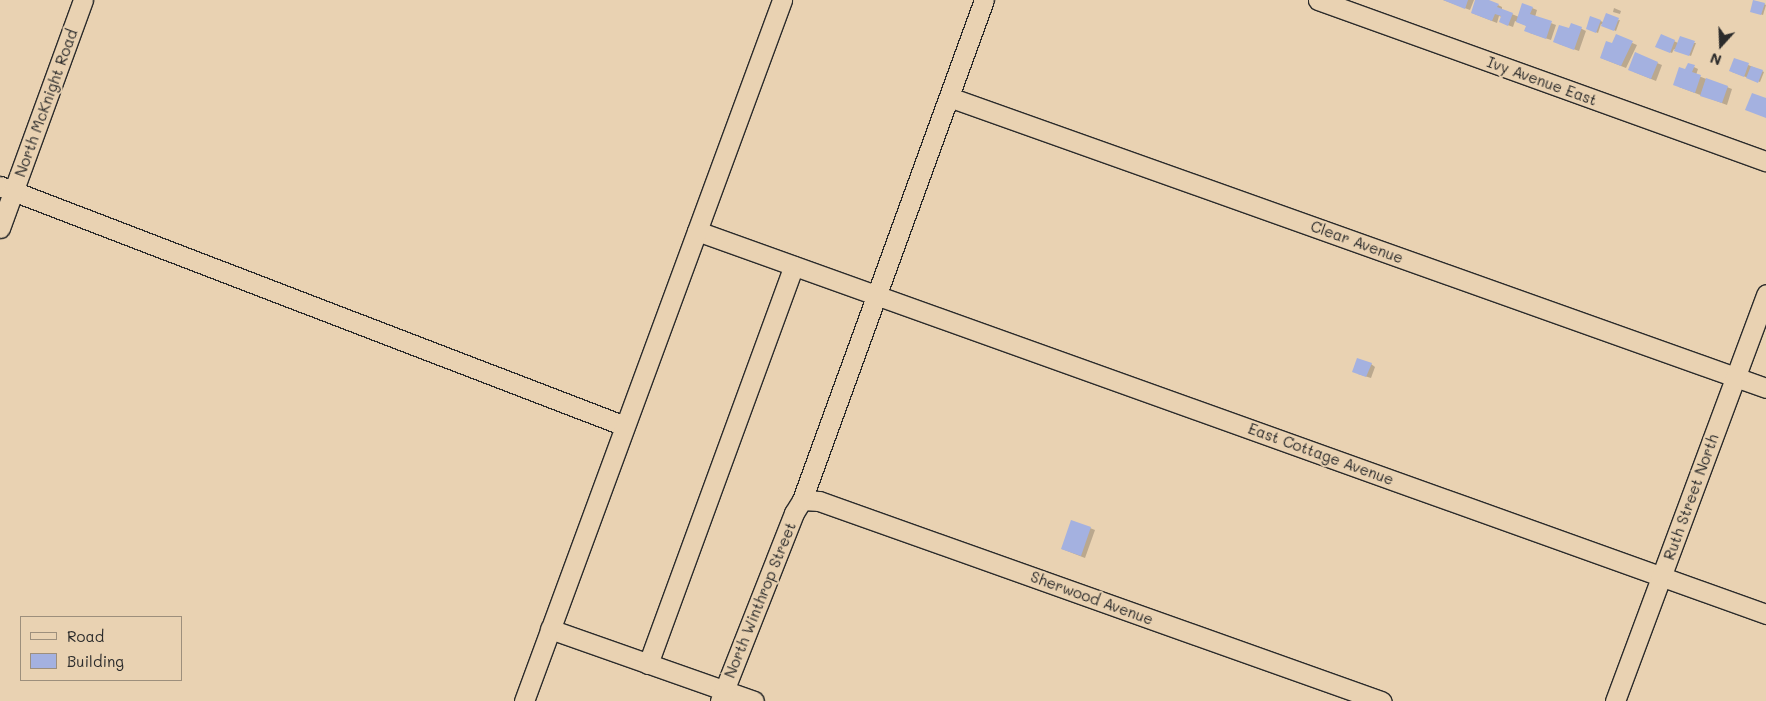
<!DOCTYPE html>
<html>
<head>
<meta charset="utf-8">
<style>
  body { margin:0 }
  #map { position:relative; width:1766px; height:701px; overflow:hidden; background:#e9d2b2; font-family:Mali,sans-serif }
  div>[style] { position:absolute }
  .shadow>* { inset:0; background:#0003 }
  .building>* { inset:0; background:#a4b1e0 }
  .roads { filter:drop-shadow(1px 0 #2b2b2b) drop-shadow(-1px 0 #2b2b2b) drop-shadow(0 1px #2b2b2b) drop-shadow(0 -1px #2b2b2b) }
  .minor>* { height:19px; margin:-9.5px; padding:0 9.5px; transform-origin:9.5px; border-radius:9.5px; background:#e9d2b2 }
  span { translate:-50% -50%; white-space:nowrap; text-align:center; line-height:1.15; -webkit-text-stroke:4px #e9d2b2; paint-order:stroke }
  .street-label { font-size:15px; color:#2b2b2b }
  .legend { position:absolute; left:20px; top:616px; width:162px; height:65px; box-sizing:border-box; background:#e9d2b2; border:1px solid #9d8f7c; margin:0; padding:6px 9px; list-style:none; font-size:15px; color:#2b2b2b }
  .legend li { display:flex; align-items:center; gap:10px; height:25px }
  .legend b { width:25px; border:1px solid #9d8f7c }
  .north { position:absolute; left:1696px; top:20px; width:50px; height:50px; -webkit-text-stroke:4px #e9d2b2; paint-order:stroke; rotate:200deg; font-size:14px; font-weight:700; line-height:20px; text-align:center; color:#2b2b2b }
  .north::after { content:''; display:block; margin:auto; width:18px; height:22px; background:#2b2b2b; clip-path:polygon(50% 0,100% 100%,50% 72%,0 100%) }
</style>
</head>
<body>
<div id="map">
  <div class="shadow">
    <div style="clip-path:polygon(1443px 0,1474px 0,1470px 10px)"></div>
    <div style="clip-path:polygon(1477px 0,1485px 0,1498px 5px,1502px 7px,1502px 10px,1519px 17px,1532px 8px,1537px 10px,1535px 17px,1556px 25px,1551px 40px,1530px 33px,1527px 26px,1515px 21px,1513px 27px,1505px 24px,1502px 17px,1499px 16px,1497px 23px,1472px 13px)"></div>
    <div style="clip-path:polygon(1764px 4px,1766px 5px,1763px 15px,1754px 12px)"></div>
    <div style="clip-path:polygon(1614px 8px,1621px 11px,1620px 14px,1613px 12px)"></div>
    <div style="clip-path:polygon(1591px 17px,1603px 22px,1620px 20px,1616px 31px,1601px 24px,1598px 33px,1587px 28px,1579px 51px,1559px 44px,1572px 24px,1586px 31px)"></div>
    <div style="clip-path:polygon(1661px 35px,1678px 43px,1696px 43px,1691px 56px,1674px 49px,1672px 53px,1659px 48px)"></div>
    <div style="clip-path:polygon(1616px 36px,1637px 45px,1626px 68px,1601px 58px,1613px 44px)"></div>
    <div style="clip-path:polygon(1735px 59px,1764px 72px,1760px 82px,1732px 72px)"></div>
    <div style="clip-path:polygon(1657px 63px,1662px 65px,1656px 81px,1634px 72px)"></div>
    <div style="clip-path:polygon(1694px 67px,1698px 69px,1696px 75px,1732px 89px,1727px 105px,1679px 87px,1686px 71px)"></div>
    <div style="clip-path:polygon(1371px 364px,1375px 367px,1371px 378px,1358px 374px)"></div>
    <div style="clip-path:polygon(1090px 528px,1095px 530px,1085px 558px,1062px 549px)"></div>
  </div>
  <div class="building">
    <div style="clip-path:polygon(1443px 0,1468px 0,1465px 9px)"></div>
    <div style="clip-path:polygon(1475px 0,1489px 0,1499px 4px,1497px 7px,1513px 13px,1508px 26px,1499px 22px,1501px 16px,1495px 14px,1492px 21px,1471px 13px)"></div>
    <div style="clip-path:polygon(1753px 0,1765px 3px,1761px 15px,1750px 12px)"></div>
    <div style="clip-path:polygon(1522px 3px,1533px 7px,1530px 14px,1552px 21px,1546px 39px,1524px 31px,1526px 26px,1516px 22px)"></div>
    <div style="clip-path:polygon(1606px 13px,1619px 18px,1614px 31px,1601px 26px)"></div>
    <div style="clip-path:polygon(1590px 16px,1601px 20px,1596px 33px,1586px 29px)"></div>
    <div style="clip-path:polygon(1571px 23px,1582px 27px,1574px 50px,1553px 42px,1559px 25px,1569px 28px)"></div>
    <div style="clip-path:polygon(1616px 34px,1633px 41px,1621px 66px,1600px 58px,1606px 41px,1612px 43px)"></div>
    <div style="clip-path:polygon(1661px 34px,1675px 40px,1670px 53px,1655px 47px)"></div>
    <div style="clip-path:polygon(1680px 36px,1695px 41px,1689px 56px,1674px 51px)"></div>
    <div style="clip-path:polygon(1635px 52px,1658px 62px,1651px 79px,1628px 70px)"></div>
    <div style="clip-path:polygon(1734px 58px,1749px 63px,1744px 77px,1729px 71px)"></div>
    <div style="clip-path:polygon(1688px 63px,1695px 65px,1692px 72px,1701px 75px,1695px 93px,1673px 85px,1679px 67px,1685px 69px)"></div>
    <div style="clip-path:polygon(1751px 66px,1763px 70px,1758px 83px,1746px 78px)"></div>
    <div style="clip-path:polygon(1706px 78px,1728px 86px,1722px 103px,1700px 96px)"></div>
    <div style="clip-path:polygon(1752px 93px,1766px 98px,1766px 118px,1745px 110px)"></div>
    <div style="clip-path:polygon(1357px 358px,1372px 363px,1366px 377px,1352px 372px)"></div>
    <div style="clip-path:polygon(1071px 520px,1091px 527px,1081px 556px,1061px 549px)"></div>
  </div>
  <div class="roads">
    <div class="minor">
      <div style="left:1318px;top:0;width:476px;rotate:19.8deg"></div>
      <div style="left:949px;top:97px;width:867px;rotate:19.6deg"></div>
      <div style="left:0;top:186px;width:669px;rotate:21.01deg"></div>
      <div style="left:0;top:228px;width:243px;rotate:-70deg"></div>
      <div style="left:697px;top:231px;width:1136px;rotate:19.71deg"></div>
      <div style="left:802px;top:500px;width:17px;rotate:3deg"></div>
      <div style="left:819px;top:501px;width:597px;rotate:19.59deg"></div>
      <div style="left:550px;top:629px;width:216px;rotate:19.4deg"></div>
      <div style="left:648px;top:664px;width:424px;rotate:-69.9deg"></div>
      <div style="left:524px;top:701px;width:747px;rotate:-69.79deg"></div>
      <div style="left:720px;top:701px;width:202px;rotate:-68.5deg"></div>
      <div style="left:794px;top:513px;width:15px;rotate:-58deg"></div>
      <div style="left:802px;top:500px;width:532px;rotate:-70deg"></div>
      <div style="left:1615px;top:701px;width:434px;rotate:-69.6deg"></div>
    </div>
  </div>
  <div class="street-label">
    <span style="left:1542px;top:81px;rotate:20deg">Ivy Avenue East</span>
    <span style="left:46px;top:103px;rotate:-70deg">North McKnight Road</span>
    <span style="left:1357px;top:242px;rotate:20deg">Clear Avenue</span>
    <span style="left:1321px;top:454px;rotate:20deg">East Cottage Avenue</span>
    <span style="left:1691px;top:497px;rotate:-70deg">Ruth Street North</span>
    <span style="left:1092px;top:598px;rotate:20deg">Sherwood Avenue</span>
    <span style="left:760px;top:600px;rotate:-68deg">North Winthrop Street</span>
  </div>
  <ul class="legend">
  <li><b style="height:6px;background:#e9d2b2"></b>Road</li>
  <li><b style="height:14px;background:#a4b1e0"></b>Building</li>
  </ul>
  <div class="north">N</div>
</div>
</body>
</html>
